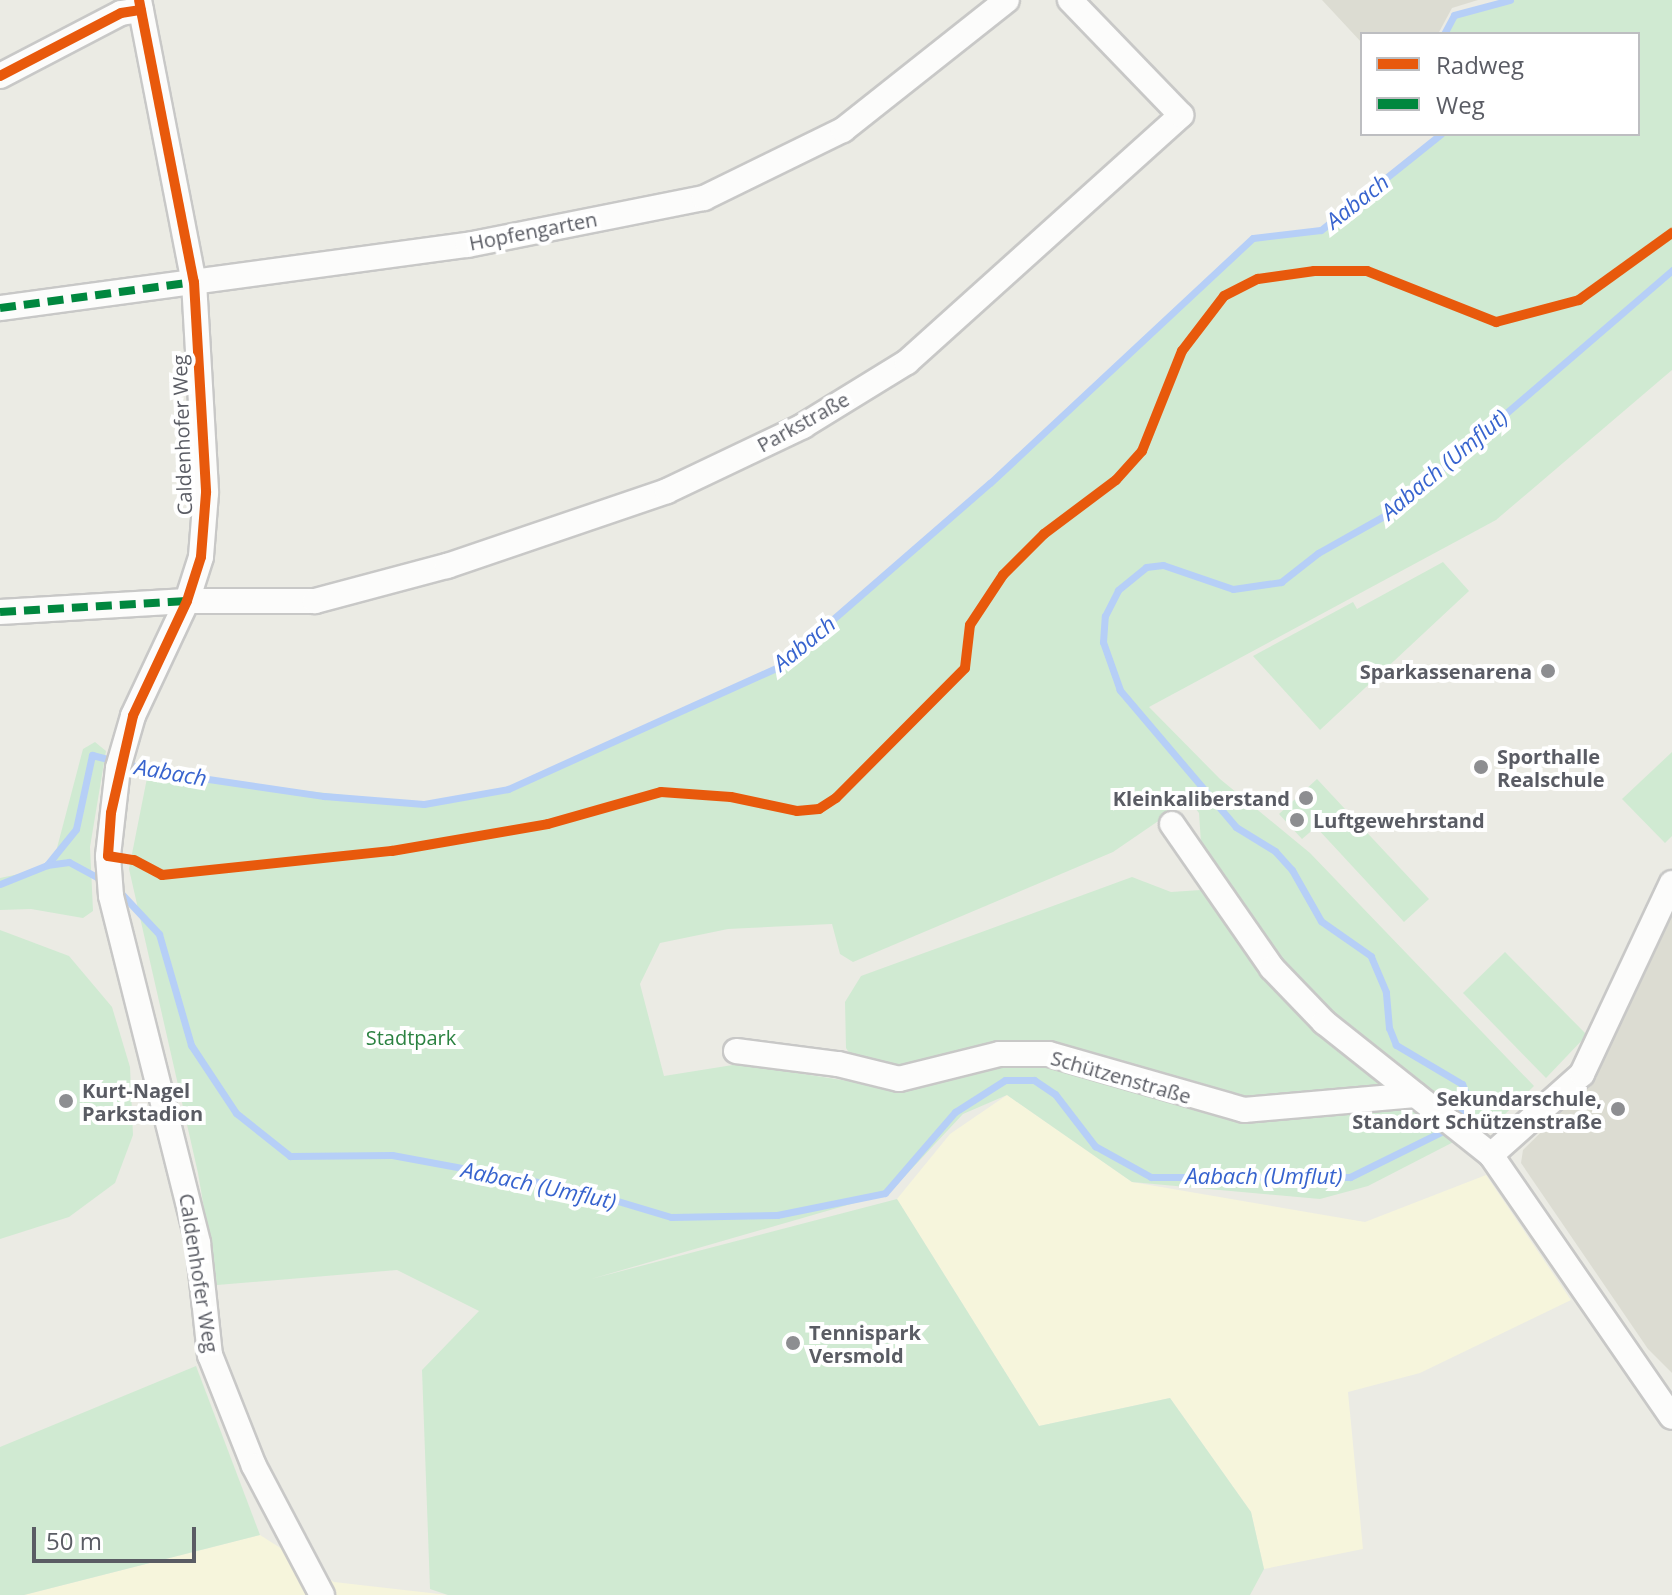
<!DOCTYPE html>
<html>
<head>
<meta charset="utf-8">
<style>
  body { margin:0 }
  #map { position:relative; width:1672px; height:1595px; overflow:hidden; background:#ebebe4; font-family:"Open Sans",sans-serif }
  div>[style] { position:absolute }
  .commercial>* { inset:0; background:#f6f5dc }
  .education>* { inset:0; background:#dcdcd2 }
  .green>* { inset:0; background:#d0ead2 }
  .stream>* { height:7px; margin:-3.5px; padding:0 3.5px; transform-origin:3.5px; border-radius:3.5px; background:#b6cff7 }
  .roads { filter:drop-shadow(2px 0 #c8c8c7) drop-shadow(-2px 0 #c8c8c7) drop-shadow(0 2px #c8c8c7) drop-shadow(0 -2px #c8c8c7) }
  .minor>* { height:24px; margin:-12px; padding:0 12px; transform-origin:12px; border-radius:12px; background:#fcfcfb }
  .quiet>* { height:8px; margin-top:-4px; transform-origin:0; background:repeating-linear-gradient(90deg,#00873e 0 16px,transparent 0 24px) }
  .cycleway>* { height:10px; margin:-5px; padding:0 5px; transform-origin:5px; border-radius:5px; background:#e8590c }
  .dots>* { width:22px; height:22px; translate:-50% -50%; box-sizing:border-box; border:4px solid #fff; border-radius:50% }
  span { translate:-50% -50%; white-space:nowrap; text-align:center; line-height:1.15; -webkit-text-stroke:8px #fff; paint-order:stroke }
  .street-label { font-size:20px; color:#5a5c64 }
  .poi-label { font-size:20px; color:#5a5c64; font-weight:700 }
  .right { translate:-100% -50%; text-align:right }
  .left { translate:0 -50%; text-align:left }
  .park-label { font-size:20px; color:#2b8241 }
  .water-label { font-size:22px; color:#3763ce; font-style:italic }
  .legend { position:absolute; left:1360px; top:32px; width:280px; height:104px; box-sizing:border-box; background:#fff; border:2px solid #bdbec1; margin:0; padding:10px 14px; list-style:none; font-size:24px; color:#5a5c64 }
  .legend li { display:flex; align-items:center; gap:16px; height:40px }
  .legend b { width:40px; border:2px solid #bdbec1 }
  .scale { position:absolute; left:32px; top:1527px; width:164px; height:36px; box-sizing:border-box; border:4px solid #5a5c64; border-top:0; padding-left:10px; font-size:24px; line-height:28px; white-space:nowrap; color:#5a5c64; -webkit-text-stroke:6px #fff; paint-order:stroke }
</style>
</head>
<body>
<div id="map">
  <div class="commercial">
    <div style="clip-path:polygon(1007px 1095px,1132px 1182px,1365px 1222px,1486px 1175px,1571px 1300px,1420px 1373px,1348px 1392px,1363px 1549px,1264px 1569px,1251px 1512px,1170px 1398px,1039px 1426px,897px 1199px,950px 1134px)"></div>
    <div style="clip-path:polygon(260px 1535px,334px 1582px,448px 1595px,24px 1595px)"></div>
  </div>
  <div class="education">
    <div style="clip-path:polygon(1322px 0,1478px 0,1452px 8px,1438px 34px,1362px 34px,1362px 43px)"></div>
    <div style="clip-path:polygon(1672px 905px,1672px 1373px,1648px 1349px,1521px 1163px,1523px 1150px,1596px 1078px)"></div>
  </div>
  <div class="green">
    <div style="clip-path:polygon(evenodd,1510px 0,1672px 0,1672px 370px,1496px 520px,1149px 707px,1220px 779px,1310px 853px,1534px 1086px,1502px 1117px,1368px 1186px,1320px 1199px,1132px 1182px,1007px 1095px,963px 1114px,889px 1193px,591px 1279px,897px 1199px,1039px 1426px,1170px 1398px,1251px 1512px,1264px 1569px,1250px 1595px,448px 1595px,430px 1589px,422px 1370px,479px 1311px,397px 1270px,217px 1285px,198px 1173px,129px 869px,148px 773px,424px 804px,508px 789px,778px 667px,990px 483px,1253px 238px,1321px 230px,1441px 134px,1638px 134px,1638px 34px,1444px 34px,1454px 15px,1510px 0,1189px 800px,1199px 813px,1201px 843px,1215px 880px,1278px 965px,1419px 1105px,1234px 1120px,1056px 1065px,987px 1066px,880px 1086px,739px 1064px,664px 1076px,640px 984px,660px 943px,728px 929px,832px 924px,840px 954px,853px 962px,1113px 852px,1189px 800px)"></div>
    <div style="clip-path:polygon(1443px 562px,1469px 591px,1320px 730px,1253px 656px,1353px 602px,1357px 609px)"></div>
    <div style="clip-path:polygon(95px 742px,106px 751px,90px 847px,93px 911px,83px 918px,31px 909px,0 910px,0 878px,52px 867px,83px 749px)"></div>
    <div style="clip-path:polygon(1672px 752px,1672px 836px,1665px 843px,1622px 799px)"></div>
    <div style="clip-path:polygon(1317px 779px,1429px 899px,1404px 922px,1316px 827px,1302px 839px,1279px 814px)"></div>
    <div style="clip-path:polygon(1132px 877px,1171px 892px,1201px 890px,1266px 973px,1393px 1085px,1246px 1103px,1050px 1048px,910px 1071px,851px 1056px,846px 1048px,845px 1002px,861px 976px)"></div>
    <div style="clip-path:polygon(0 930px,69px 956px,112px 1007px,130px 1067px,133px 1135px,115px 1183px,69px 1217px,0 1239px)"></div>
    <div style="clip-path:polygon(1505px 952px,1587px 1035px,1546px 1078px,1463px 993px)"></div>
    <div style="clip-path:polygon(196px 1366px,260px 1535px,24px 1595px,0 1595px,0 1447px)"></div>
  </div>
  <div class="stream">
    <div style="left:1444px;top:34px;width:21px;rotate:-62deg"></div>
    <div style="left:1454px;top:15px;width:58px;rotate:-15deg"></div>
    <div style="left:47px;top:865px;width:46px;rotate:-51.1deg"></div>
    <div style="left:76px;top:829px;width:76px;rotate:-77.8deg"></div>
    <div style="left:92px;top:755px;width:64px;rotate:14.5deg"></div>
    <div style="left:154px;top:771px;width:172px;rotate:8.4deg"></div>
    <div style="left:324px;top:796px;width:100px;rotate:4.6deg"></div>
    <div style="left:424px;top:804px;width:85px;rotate:-10.1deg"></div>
    <div style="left:508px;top:789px;width:296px;rotate:-24.3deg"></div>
    <div style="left:778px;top:667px;width:281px;rotate:-41deg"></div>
    <div style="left:990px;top:483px;width:359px;rotate:-43deg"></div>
    <div style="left:1253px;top:238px;width:68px;rotate:-6.7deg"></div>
    <div style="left:1321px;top:230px;width:154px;rotate:-38.7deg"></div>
    <div style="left:0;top:884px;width:51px;rotate:-22deg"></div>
    <div style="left:47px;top:865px;width:22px;rotate:-8deg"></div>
    <div style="left:69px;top:862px;width:42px;rotate:28.4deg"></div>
    <div style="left:116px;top:888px;width:63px;rotate:46.9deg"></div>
    <div style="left:159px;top:934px;width:116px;rotate:73.9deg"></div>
    <div style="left:191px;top:1045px;width:82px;rotate:56.5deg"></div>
    <div style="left:236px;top:1113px;width:69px;rotate:38.5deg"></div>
    <div style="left:290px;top:1156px;width:102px;rotate:-0.6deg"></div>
    <div style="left:392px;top:1155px;width:192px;rotate:10.5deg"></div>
    <div style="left:581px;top:1190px;width:94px;rotate:16.7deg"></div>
    <div style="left:671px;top:1217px;width:106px;rotate:-1.1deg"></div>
    <div style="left:777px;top:1215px;width:110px;rotate:-11.5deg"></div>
    <div style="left:885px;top:1193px;width:107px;rotate:-49.2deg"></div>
    <div style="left:955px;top:1112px;width:59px;rotate:-32.6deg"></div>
    <div style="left:1005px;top:1080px;width:29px"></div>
    <div style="left:1034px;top:1080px;width:25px;rotate:34deg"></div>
    <div style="left:1055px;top:1094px;width:66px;rotate:52.4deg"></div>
    <div style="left:1095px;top:1146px;width:64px;rotate:29deg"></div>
    <div style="left:1151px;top:1177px;width:199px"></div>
    <div style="left:1350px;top:1177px;width:108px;rotate:-26.3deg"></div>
    <div style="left:1457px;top:1121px;width:25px;rotate:-64deg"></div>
    <div style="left:1468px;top:1098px;width:15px;rotate:-113deg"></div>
    <div style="left:1462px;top:1084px;width:77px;rotate:-149.4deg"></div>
    <div style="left:1396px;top:1045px;width:18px;rotate:-112deg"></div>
    <div style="left:1389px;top:1028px;width:36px;rotate:-95deg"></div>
    <div style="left:1386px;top:992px;width:39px;rotate:-113deg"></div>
    <div style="left:1371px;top:956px;width:61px;rotate:-145deg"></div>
    <div style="left:1321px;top:921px;width:59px;rotate:-119.6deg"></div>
    <div style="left:1292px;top:870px;width:25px;rotate:-132deg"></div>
    <div style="left:1275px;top:851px;width:46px;rotate:-148.4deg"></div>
    <div style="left:1236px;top:827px;width:180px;rotate:-130.3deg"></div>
    <div style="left:1120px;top:690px;width:51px;rotate:-109.5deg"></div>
    <div style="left:1103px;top:642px;width:26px;rotate:-86deg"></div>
    <div style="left:1105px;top:616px;width:29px;rotate:-63deg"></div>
    <div style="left:1118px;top:590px;width:36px;rotate:-39deg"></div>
    <div style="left:1146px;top:567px;width:17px;rotate:-7deg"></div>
    <div style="left:1163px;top:565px;width:74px;rotate:18.9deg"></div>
    <div style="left:1233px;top:589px;width:49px;rotate:-8.3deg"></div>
    <div style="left:1281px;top:582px;width:47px;rotate:-38.1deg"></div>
    <div style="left:1318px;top:553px;width:84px;rotate:-29.3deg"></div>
    <div style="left:1391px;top:512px;width:371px;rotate:-40.7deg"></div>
  </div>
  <div class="roads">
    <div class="minor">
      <div style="left:139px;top:0;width:287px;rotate:79deg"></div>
      <div style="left:194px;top:282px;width:211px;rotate:86.7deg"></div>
      <div style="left:206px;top:493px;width:64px;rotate:94.5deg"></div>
      <div style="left:201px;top:557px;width:46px;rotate:107.7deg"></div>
      <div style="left:187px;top:601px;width:127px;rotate:115.2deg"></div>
      <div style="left:133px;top:716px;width:54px;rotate:106.1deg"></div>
      <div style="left:118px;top:768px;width:89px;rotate:96.5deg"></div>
      <div style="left:108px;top:856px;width:40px;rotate:85.7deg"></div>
      <div style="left:111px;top:896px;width:358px;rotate:75.9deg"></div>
      <div style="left:198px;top:1243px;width:113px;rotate:83.9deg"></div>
      <div style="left:210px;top:1355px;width:119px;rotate:68.4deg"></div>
      <div style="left:254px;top:1466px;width:146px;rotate:62.2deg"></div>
      <div style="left:0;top:76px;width:136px;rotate:-27.5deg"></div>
      <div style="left:121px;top:13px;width:20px;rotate:-9deg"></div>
      <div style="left:0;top:308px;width:472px;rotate:-7.7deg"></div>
      <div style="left:468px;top:245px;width:241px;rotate:-11.3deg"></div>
      <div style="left:704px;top:198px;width:155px;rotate:-26.1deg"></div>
      <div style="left:843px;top:130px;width:209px;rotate:-38.4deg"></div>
      <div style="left:0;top:612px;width:187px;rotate:-3.4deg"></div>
      <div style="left:187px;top:601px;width:128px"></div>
      <div style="left:315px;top:601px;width:137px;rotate:-14.9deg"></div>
      <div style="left:447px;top:566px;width:232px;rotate:-18.8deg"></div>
      <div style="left:667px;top:491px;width:151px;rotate:-25.5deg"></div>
      <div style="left:803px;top:426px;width:122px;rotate:-31.6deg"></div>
      <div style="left:907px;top:362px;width:369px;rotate:-42deg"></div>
      <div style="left:1181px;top:115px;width:160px;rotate:-134deg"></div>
      <div style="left:1172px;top:824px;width:175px;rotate:55.2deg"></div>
      <div style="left:1272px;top:968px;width:75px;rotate:46.1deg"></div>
      <div style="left:1324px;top:1022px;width:213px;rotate:38.5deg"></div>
      <div style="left:1491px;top:1155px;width:318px;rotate:55.4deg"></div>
      <div style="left:736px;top:1051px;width:103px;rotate:7.3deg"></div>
      <div style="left:838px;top:1064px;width:63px;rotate:13.8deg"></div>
      <div style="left:899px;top:1079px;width:103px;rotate:-14deg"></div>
      <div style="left:999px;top:1054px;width:50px"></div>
      <div style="left:1049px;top:1054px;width:203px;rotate:16deg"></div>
      <div style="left:1244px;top:1110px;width:172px;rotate:-5deg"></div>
      <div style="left:1491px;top:1155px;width:122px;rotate:-41.7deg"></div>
      <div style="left:1582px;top:1074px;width:211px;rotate:-64.8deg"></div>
    </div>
  </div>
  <div class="quiet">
    <div style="left:0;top:308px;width:196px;rotate:-7.6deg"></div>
    <div style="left:0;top:612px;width:187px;rotate:-3.4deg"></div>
  </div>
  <div class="cycleway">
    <div style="left:139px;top:0;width:287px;rotate:79deg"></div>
    <div style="left:194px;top:282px;width:211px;rotate:86.7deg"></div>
    <div style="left:206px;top:493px;width:64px;rotate:94.5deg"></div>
    <div style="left:201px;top:557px;width:46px;rotate:107.7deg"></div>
    <div style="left:187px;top:601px;width:127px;rotate:115.2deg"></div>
    <div style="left:133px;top:716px;width:99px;rotate:102.8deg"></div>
    <div style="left:111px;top:813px;width:43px;rotate:94deg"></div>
    <div style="left:108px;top:856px;width:26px;rotate:9deg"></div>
    <div style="left:134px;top:860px;width:32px;rotate:28deg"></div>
    <div style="left:162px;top:875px;width:231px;rotate:-6deg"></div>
    <div style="left:392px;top:851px;width:158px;rotate:-9.8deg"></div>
    <div style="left:548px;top:824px;width:117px;rotate:-15.8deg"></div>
    <div style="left:661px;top:792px;width:70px;rotate:4.1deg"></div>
    <div style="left:731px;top:797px;width:67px;rotate:12deg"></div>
    <div style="left:797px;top:811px;width:22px;rotate:-5deg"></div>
    <div style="left:819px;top:809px;width:20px;rotate:-33deg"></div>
    <div style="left:836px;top:798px;width:183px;rotate:-45.2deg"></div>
    <div style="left:965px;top:668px;width:43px;rotate:-83.4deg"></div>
    <div style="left:970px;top:625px;width:60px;rotate:-56.6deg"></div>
    <div style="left:1003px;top:575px;width:58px;rotate:-45deg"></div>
    <div style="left:1044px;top:534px;width:90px;rotate:-36.9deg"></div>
    <div style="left:1116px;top:480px;width:39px;rotate:-48deg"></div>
    <div style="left:1142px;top:451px;width:108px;rotate:-68.2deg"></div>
    <div style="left:1182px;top:351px;width:69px;rotate:-52.6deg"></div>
    <div style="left:1224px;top:296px;width:38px;rotate:-27deg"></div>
    <div style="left:1258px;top:279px;width:57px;rotate:-8.1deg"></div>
    <div style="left:1314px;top:271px;width:53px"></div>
    <div style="left:1367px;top:271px;width:139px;rotate:21.6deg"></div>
    <div style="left:1496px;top:322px;width:86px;rotate:-14.8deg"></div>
    <div style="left:1579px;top:300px;width:115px;rotate:-35.8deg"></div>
    <div style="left:0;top:76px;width:136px;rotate:-27.5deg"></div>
    <div style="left:121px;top:13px;width:20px;rotate:-9deg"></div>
  </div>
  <div class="dots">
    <div style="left:1548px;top:671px;background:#8d8e91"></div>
    <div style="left:1481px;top:767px;background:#8d8e91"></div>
    <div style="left:1306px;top:798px;background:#8d8e91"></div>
    <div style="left:1297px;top:820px;background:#8d8e91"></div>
    <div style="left:66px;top:1101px;background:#8d8e91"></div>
    <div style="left:1618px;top:1109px;background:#8d8e91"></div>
    <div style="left:793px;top:1343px;background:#8d8e91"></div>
  </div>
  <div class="street-label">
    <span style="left:533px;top:231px;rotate:-11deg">Hopfengarten</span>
    <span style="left:803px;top:422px;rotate:-29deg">Parkstraße</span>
    <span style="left:182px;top:435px;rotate:-92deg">Caldenhofer Weg</span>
    <span style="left:1121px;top:1077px;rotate:16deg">Schützenstraße</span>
    <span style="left:199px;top:1273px;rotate:81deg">Caldenhofer Weg</span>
  </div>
  <div class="poi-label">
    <span class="right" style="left:1532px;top:671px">Sparkassenarena</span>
    <span class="left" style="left:1497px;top:768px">Sporthalle<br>Realschule</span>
    <span class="right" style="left:1290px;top:798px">Kleinkaliberstand</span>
    <span class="left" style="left:1313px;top:820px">Luftgewehrstand</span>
    <span class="left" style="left:82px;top:1102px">Kurt-Nagel<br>Parkstadion</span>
    <span class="right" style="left:1602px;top:1110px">Sekundarschule,<br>Standort Schützenstraße</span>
    <span class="left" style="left:809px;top:1344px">Tennispark<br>Versmold</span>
  </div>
  <div class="park-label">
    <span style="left:411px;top:1037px">Stadtpark</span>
  </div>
  <div class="water-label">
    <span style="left:1357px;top:201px;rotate:-38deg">Aabach</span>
    <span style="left:1444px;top:464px;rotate:-40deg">Aabach (Umflut)</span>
    <span style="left:804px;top:643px;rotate:-39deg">Aabach</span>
    <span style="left:171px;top:772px;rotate:10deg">Aabach</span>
    <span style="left:1264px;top:1176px">Aabach (Umflut)</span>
    <span style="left:539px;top:1185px;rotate:12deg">Aabach (Umflut)</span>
  </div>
  <ul class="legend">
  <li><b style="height:10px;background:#e8590c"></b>Radweg</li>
  <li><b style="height:10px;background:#00873e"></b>Weg</li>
  </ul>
  <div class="scale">50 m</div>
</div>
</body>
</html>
